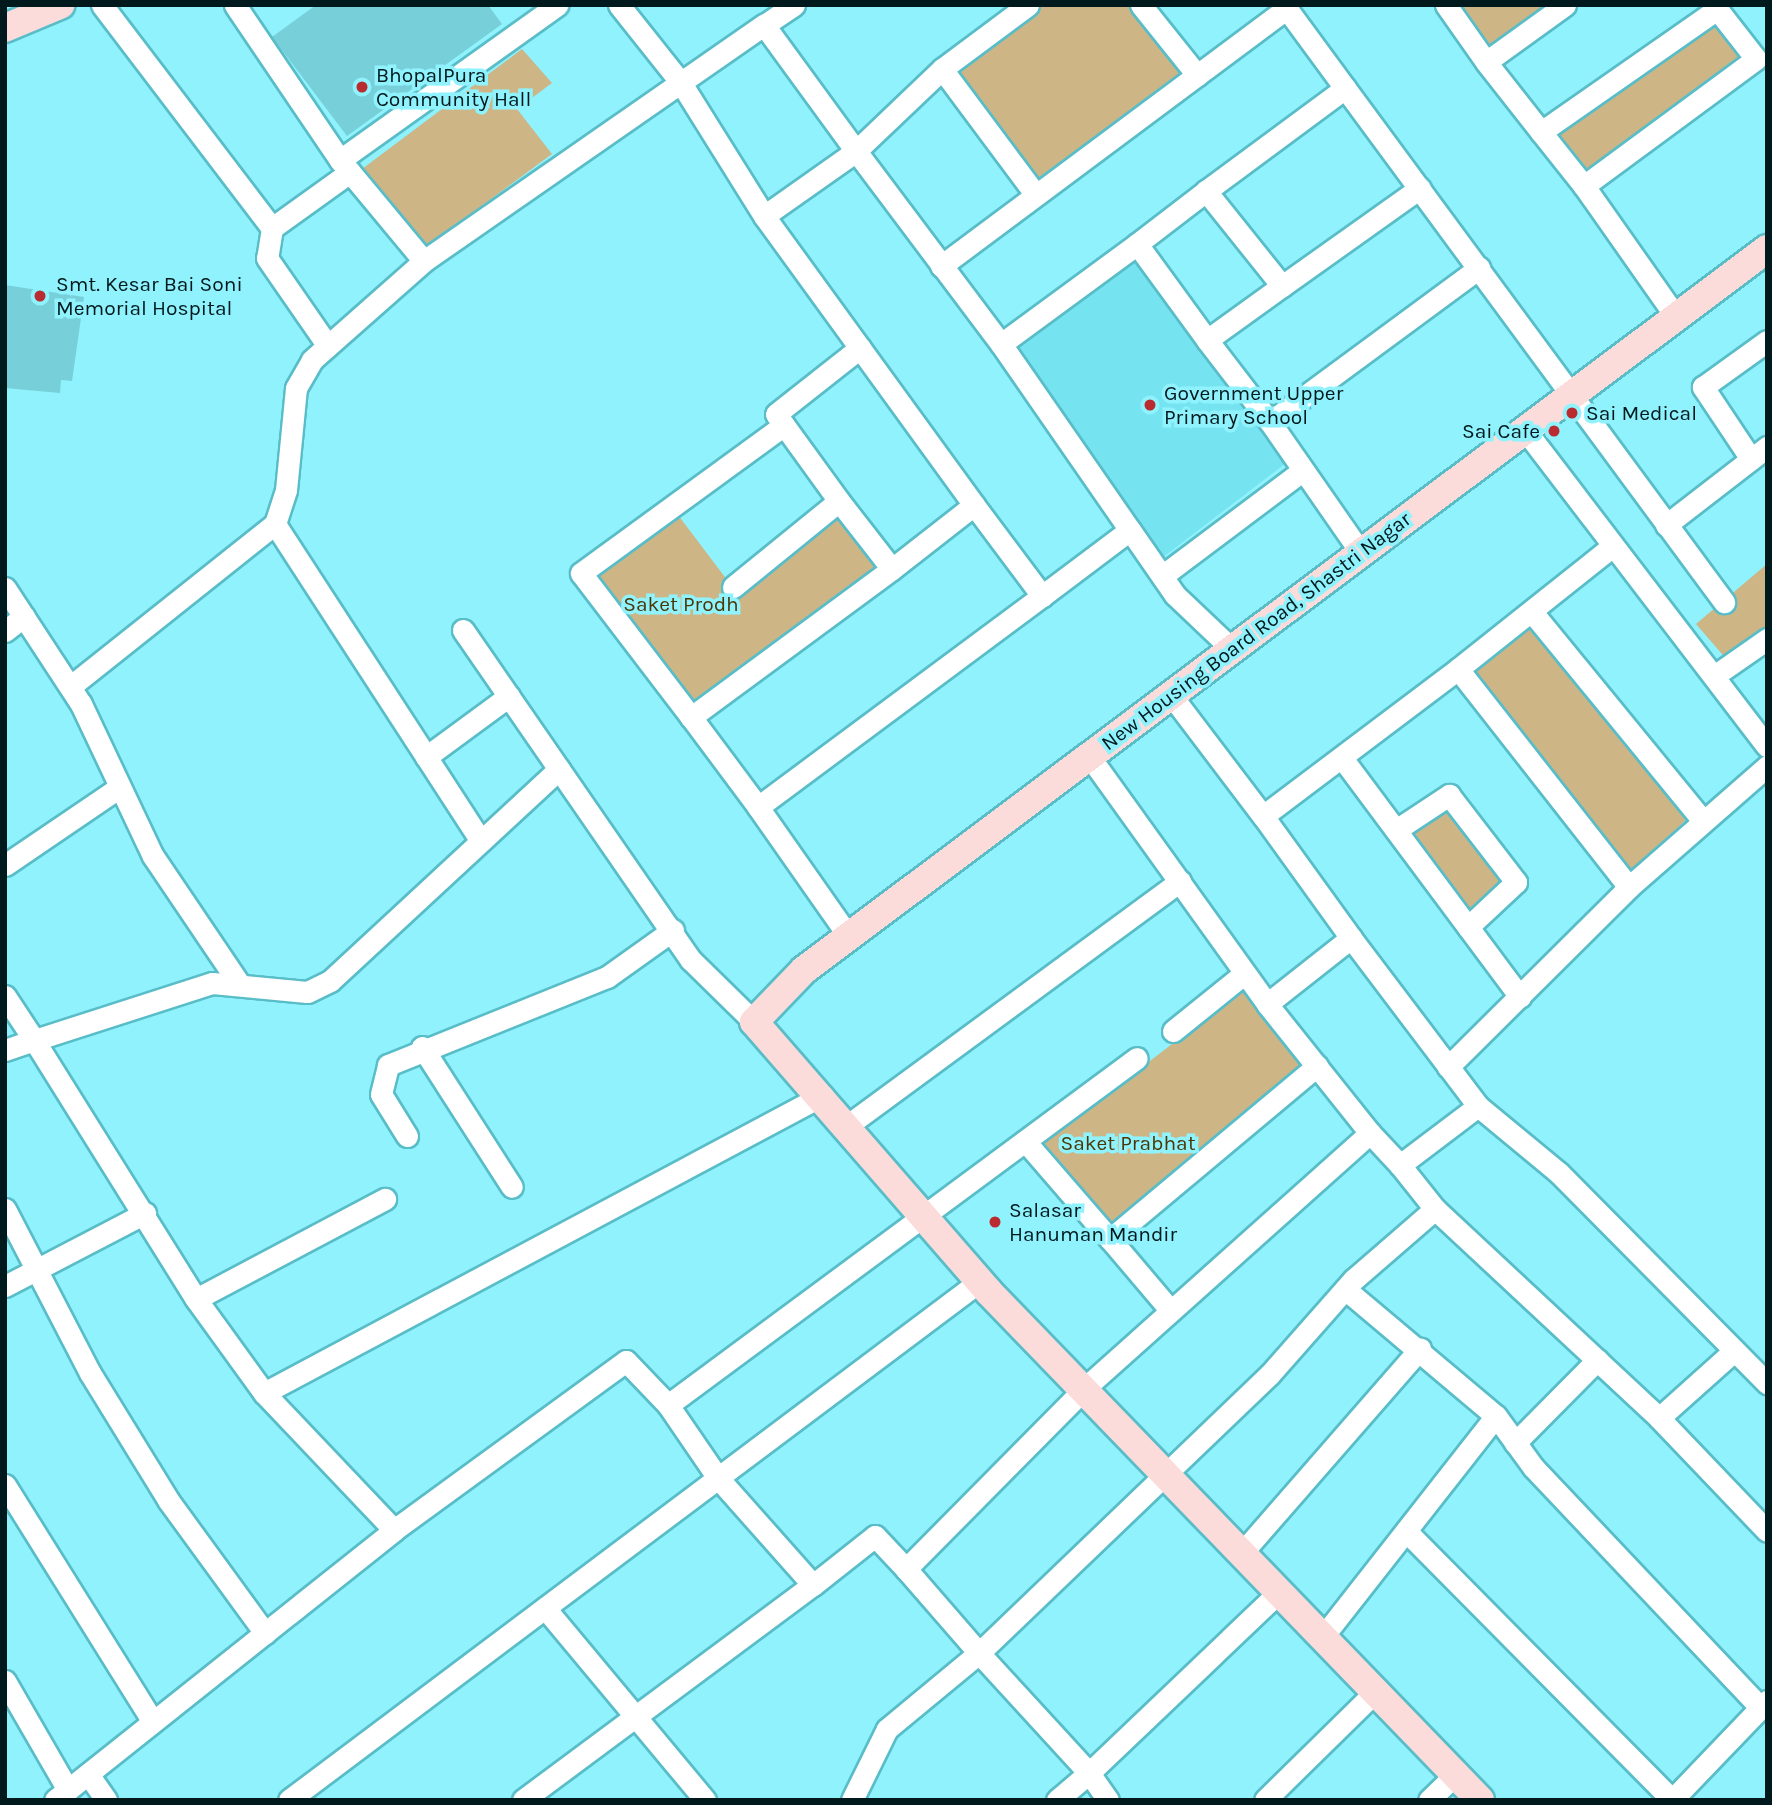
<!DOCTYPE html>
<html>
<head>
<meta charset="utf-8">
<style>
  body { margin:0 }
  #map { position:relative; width:1772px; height:1805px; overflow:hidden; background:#8ff2fd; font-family:Karla,sans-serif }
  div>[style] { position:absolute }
  .built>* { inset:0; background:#75e4f0 }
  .green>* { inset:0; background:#cdb585 }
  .building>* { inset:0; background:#77cfd9 }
  .roads { filter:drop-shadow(2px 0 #59bdc8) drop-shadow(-2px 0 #59bdc8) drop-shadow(0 2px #59bdc8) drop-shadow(0 -2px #59bdc8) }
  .street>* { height:21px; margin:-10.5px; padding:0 10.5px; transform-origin:10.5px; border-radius:10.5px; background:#fff }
  .secondary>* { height:28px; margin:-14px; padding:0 14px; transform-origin:14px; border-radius:14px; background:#fbdcda }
  .dots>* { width:19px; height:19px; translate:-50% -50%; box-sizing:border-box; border:4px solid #8ff2fd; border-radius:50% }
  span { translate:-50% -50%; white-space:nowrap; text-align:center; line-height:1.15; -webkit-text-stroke:7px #8ff2fd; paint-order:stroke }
  .poi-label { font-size:21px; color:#00191c }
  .left { translate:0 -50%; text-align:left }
  .right { translate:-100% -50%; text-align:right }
  .park-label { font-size:21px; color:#4c3704 }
  .street-label { font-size:21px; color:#00191c }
  .frame { position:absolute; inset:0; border:7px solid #00191c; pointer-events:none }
</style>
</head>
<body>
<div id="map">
  <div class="built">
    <div style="clip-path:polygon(1136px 259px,1286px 463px,1162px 558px,1017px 346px)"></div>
  </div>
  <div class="green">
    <div style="clip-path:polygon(1044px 5px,1128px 5px,1185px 73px,1038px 178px,956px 71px)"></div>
    <div style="clip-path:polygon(1456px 5px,1554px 5px,1493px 49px)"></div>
    <div style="clip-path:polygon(1715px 18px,1746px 59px,1588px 173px,1553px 133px)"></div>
    <div style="clip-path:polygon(522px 49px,552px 83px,517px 109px,552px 154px,422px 250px,358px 172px)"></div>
    <div style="clip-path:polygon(672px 507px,740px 597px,842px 516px,882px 568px,693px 706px,593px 574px)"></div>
    <div style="clip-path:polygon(1767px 564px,1767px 632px,1728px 661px,1696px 624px)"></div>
    <div style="clip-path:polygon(1531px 626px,1688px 818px,1632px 872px,1465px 678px)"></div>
    <div style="clip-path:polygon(1446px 802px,1506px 887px,1466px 916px,1401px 833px)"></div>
    <div style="clip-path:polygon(1245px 988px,1303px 1065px,1111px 1225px,1043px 1143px)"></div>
  </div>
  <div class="building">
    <div style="clip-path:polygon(316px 5px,488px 5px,502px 24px,347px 136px,272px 37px)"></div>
    <div style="clip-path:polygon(5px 285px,84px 297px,72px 381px,61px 380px,60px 393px,5px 388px)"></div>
  </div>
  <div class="roads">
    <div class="street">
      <div style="left:102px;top:5px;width:280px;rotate:52.7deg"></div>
      <div style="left:272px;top:228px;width:96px;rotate:-35.7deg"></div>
      <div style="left:235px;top:5px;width:187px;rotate:55.9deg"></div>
      <div style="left:340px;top:160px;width:131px;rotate:50.3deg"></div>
      <div style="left:619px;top:5px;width:100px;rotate:51.5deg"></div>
      <div style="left:681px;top:83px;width:157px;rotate:58deg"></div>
      <div style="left:794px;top:5px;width:36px;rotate:146deg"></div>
      <div style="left:764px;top:25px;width:156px;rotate:53.9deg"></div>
      <div style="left:856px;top:151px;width:119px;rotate:-43.6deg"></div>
      <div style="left:1028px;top:5px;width:107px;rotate:143.3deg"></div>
      <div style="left:942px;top:69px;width:157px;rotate:53.3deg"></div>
      <div style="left:1141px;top:5px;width:90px;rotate:51.3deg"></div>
      <div style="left:1446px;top:5px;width:70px;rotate:54.9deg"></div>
      <div style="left:1565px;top:5px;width:97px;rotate:144.2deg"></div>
      <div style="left:1486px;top:62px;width:89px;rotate:51.8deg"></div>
      <div style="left:1541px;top:132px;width:215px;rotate:-34.9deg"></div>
      <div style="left:1717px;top:9px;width:63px;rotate:52deg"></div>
      <div style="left:1756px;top:59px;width:214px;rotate:143.6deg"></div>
      <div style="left:1584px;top:186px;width:160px;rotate:54.9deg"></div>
      <div style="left:1345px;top:88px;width:639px;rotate:53.6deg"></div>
      <div style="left:1541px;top:132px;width:69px;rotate:51.5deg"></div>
      <div style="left:340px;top:160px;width:267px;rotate:-35.5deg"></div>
      <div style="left:272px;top:228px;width:30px;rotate:99deg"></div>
      <div style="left:267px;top:258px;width:107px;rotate:55.3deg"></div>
      <div style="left:1137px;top:244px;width:87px;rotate:-37.5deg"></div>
      <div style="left:941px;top:266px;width:432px;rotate:-36.7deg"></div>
      <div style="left:1282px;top:286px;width:169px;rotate:-35.4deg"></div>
      <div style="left:1207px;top:340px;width:103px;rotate:52.5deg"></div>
      <div style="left:1270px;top:422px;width:260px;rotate:-36.4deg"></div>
      <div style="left:1001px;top:344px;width:226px;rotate:55.3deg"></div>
      <div style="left:1270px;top:422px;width:160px;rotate:55.2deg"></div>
      <div style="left:1525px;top:430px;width:398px;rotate:52.6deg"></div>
      <div style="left:1751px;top:459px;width:87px;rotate:-123.7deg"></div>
      <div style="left:1703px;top:387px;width:79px;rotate:-35.7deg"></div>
      <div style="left:839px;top:501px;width:107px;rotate:-125.9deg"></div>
      <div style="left:776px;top:414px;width:107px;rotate:-38.2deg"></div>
      <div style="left:974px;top:505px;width:114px;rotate:53.2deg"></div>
      <div style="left:1042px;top:596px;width:110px;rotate:-36.9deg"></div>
      <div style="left:1130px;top:530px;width:79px;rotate:55.3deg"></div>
      <div style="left:1175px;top:595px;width:79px;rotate:43.5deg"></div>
      <div style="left:275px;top:524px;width:378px;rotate:57deg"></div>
      <div style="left:1666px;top:525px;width:128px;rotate:-37.7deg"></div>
      <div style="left:892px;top:569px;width:250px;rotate:143.6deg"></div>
      <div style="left:691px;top:717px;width:112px;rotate:53.3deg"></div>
      <div style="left:758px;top:807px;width:354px;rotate:-36.6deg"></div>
      <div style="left:1162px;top:576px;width:176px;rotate:-36.9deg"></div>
      <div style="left:733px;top:587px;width:136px;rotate:-39.1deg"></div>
      <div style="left:839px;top:501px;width:86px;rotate:52.1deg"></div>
      <div style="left:892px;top:569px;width:104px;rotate:-38deg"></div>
      <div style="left:974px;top:505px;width:357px;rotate:-126deg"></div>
      <div style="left:764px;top:216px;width:113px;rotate:-35.2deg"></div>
      <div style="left:856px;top:151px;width:241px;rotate:53.1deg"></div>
      <div style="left:1001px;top:344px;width:169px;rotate:-36.3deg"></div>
      <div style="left:1137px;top:244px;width:119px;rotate:53.9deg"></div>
      <div style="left:1207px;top:340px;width:92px;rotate:-35.8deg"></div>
      <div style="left:1282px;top:286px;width:122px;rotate:-128.7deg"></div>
      <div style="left:1206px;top:191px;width:173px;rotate:-36.5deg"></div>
      <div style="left:1345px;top:88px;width:103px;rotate:-126.3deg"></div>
      <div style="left:5px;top:588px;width:139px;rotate:56.8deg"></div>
      <div style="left:81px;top:704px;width:168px;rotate:64.7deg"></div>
      <div style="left:153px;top:856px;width:152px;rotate:56deg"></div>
      <div style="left:1532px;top:612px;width:269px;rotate:50.7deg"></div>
      <div style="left:463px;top:630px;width:401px;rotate:55.4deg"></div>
      <div style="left:691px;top:960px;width:88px;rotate:44.5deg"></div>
      <div style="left:5px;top:631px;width:24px;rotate:-38deg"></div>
      <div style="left:1458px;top:669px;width:194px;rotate:-38.5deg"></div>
      <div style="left:1714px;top:676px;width:65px;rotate:-34.9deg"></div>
      <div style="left:71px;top:686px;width:260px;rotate:-38.5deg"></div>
      <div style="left:275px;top:524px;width:36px;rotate:-72deg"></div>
      <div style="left:286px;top:490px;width:102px;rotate:-84.4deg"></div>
      <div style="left:296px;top:388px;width:32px;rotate:-60deg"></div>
      <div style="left:312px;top:360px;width:149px;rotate:-41.5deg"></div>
      <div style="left:424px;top:261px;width:414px;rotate:-34.8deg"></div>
      <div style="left:1171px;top:695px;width:152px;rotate:52.8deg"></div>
      <div style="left:1263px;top:816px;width:244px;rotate:-37deg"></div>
      <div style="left:1458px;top:669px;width:277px;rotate:51.9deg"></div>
      <div style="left:1629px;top:887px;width:184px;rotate:-41.2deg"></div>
      <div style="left:691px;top:717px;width:181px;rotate:-127.4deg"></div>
      <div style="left:581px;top:573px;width:251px;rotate:-36.1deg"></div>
      <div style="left:1089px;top:756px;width:305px;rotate:54.3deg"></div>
      <div style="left:1267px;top:1004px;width:107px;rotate:-38.2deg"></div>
      <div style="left:1351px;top:938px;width:150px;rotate:-125.8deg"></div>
      <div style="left:426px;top:757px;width:103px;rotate:-36.3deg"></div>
      <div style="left:1342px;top:758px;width:298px;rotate:53.3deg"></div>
      <div style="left:559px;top:769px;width:312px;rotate:137.2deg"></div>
      <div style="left:330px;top:981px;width:25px;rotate:154deg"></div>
      <div style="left:307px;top:992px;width:95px;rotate:-174.6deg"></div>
      <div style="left:212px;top:983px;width:187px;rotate:162.2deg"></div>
      <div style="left:34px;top:1040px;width:305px;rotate:58deg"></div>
      <div style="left:196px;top:1299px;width:116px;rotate:54.1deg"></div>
      <div style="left:264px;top:1393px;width:633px;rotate:-28.06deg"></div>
      <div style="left:758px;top:807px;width:159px;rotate:55deg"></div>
      <div style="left:1396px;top:830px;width:64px;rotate:-33.4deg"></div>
      <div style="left:1449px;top:795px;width:110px;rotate:52.4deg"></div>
      <div style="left:1516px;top:882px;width:66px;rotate:136.8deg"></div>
      <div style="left:5px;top:865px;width:135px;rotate:-34.2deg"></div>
      <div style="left:1351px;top:938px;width:211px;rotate:52.9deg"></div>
      <div style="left:1478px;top:1106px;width:98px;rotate:142.9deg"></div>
      <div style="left:1400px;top:1165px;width:44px;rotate:-133.2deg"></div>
      <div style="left:5px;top:996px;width:53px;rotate:56.6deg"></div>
      <div style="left:34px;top:1040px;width:31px;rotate:161deg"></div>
      <div style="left:1267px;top:1004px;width:165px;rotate:51.4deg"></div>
      <div style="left:1370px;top:1133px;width:385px;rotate:138.2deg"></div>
      <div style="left:1083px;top:1390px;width:252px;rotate:134.7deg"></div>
      <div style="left:906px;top:1569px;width:111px;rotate:49deg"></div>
      <div style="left:979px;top:1653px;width:403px;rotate:-43.8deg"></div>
      <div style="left:1270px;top:1374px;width:125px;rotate:-48.6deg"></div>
      <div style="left:1353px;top:1280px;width:108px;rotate:-40.9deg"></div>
      <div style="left:1435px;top:1209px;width:56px;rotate:-128.5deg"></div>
      <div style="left:1173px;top:1031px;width:92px;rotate:-38.9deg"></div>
      <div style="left:422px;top:1047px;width:166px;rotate:57.3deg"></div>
      <div style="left:1448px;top:1067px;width:255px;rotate:-44.8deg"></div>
      <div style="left:1478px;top:1106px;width:105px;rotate:39.6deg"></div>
      <div style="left:1559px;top:1173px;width:296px;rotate:45.3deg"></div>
      <div style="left:848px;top:1125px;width:412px;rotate:-36.3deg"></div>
      <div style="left:407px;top:1136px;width:49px;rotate:-121.8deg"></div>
      <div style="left:381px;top:1094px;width:30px;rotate:-76deg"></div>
      <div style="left:388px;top:1065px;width:236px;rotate:-21.9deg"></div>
      <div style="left:607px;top:977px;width:81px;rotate:-35.5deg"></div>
      <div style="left:1025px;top:1141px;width:130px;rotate:49.1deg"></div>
      <div style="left:1110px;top:1239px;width:270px;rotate:-39.9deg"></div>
      <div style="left:5px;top:1209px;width:185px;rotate:62.6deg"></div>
      <div style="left:90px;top:1373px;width:149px;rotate:58.4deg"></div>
      <div style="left:168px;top:1500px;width:165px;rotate:53.9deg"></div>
      <div style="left:1435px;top:1209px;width:306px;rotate:43deg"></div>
      <div style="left:1659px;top:1418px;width:156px;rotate:46.3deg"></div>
      <div style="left:1110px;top:1239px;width:94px;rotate:49.7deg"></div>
      <div style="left:980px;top:1281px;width:328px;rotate:143.1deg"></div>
      <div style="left:718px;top:1478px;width:88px;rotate:-124.4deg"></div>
      <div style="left:668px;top:1405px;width:583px;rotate:-36.5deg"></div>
      <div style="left:5px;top:1286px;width:158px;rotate:-27.5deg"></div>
      <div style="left:1345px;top:1289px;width:197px;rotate:40.1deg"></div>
      <div style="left:1496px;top:1416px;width:63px;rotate:54deg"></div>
      <div style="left:1533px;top:1467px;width:330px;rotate:46.6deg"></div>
      <div style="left:196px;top:1299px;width:214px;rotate:-27.9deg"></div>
      <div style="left:264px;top:1393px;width:189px;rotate:46.5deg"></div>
      <div style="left:394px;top:1530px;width:287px;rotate:-36.1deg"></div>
      <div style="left:626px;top:1361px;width:61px;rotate:46.3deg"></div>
      <div style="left:1659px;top:1418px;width:101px;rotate:-41.8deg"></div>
      <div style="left:1515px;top:1443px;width:117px;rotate:-45.3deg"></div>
      <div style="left:5px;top:1485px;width:279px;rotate:58deg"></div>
      <div style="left:1406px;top:1531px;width:378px;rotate:45.3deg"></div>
      <div style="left:1672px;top:1800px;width:137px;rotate:-46.2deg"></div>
      <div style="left:1240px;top:1555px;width:274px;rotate:-48.9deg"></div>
      <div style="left:545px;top:1608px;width:250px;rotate:50.2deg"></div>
      <div style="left:1321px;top:1639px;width:283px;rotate:-51.9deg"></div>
      <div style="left:5px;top:1681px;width:126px;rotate:60deg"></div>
      <div style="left:88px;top:1774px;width:32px;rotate:55deg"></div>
      <div style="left:55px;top:1800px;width:433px;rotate:-38.5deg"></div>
      <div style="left:289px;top:1800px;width:536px;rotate:-36.89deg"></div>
      <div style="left:718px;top:1478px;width:143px;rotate:48.4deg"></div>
      <div style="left:813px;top:1585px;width:79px;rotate:-38.3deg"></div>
      <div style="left:875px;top:1536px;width:45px;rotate:46.8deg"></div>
      <div style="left:523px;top:1800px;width:361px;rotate:-36.6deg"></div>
      <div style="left:852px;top:1800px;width:79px;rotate:-63.8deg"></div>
      <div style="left:887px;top:1729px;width:119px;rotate:-39.6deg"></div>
      <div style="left:979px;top:1653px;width:163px;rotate:47.5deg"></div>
      <div style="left:1089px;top:1773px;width:260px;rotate:-43.6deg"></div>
      <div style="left:1057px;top:1800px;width:42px;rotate:-40.2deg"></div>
      <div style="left:1089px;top:1773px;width:33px;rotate:55deg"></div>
      <div style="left:1265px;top:1800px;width:151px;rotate:-44.5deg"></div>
      <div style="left:1429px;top:1800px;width:36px;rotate:-44deg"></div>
    </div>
    <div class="secondary">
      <div style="left:5px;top:28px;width:60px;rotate:-22.7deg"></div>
      <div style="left:1480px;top:1800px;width:707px;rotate:-134.03deg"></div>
      <div style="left:989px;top:1292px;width:358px;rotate:-131deg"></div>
      <div style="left:754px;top:1022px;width:72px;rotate:-46.1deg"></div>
      <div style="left:804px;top:970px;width:1203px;rotate:-36.82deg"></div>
    </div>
  </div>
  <div class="dots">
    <div style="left:362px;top:87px;background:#ba2b30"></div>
    <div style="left:40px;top:296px;background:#ba2b30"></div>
    <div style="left:1150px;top:405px;background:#ba2b30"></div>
    <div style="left:1572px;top:413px;background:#ba2b30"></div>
    <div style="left:1554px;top:431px;background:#ba2b30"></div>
    <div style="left:995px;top:1222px;background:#ba2b30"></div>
  </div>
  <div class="poi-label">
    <span class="left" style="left:376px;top:87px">BhopalPura<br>Community Hall</span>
    <span class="left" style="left:56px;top:296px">Smt. Kesar Bai Soni<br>Memorial Hospital</span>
    <span class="left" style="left:1164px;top:405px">Government Upper<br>Primary School</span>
    <span class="left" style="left:1586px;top:413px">Sai Medical</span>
    <span class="right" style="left:1540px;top:431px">Sai Cafe</span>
    <span class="left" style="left:1009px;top:1222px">Salasar<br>Hanuman Mandir</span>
  </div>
  <div class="park-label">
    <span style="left:681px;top:604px">Saket Prodh</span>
    <span style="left:1128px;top:1143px">Saket Prabhat</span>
  </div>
  <div class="street-label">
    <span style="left:1256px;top:631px;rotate:-37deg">New Housing Board Road, Shastri Nagar</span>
  </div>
  <div class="frame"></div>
</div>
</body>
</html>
